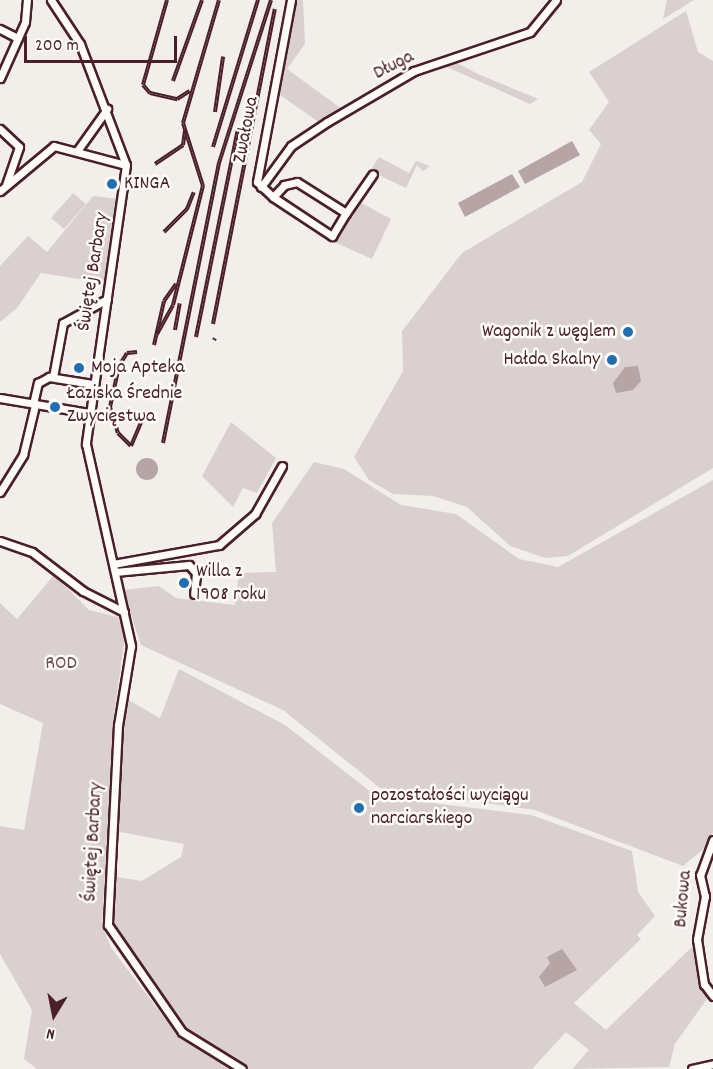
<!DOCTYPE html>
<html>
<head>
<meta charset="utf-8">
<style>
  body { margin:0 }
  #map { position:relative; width:713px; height:1069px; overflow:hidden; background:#f2efeb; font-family:Dekko,sans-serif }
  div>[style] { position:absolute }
  .green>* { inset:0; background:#d9d0cf }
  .water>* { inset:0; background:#b7a5a6 }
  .round { border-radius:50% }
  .roads { filter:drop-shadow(2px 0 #4a1f2b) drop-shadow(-2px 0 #4a1f2b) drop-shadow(0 2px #4a1f2b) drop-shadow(0 -2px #4a1f2b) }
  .minor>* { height:7px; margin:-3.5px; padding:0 3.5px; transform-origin:3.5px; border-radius:3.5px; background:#fdfcf7 }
  .rail>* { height:4px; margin-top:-2px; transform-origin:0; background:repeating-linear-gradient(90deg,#fdfcf7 0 4.5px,#4a1f2b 0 9px); box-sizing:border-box; border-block:2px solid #4a1f2b }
  .dots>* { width:16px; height:16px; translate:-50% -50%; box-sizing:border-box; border:3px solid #fdfcf7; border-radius:50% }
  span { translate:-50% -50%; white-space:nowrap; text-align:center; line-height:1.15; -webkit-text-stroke:5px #fdfcf7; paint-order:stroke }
  .street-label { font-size:20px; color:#4a1f2b }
  .poi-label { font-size:20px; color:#4a1f2b }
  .left { translate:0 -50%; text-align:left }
  .right { translate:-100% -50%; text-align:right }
  .park-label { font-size:20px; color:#6e4b54 }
  .north { position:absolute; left:24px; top:985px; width:60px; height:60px; -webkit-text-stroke:4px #fdfcf7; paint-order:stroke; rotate:190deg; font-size:16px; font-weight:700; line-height:24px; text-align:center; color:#4a1f2b }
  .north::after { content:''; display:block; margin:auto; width:21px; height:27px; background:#4a1f2b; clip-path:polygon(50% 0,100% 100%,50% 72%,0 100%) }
  .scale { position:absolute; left:24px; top:36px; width:153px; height:27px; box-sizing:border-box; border:3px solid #4a1f2b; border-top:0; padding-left:8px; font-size:18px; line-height:21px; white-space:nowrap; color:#4a1f2b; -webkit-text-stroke:4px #fdfcf7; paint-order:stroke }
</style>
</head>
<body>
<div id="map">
  <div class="green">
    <div style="clip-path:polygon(294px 0,303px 0,305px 44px,287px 69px,342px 109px,320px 123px,273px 90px)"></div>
    <div style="clip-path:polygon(667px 0,694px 0,663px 19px)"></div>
    <div style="clip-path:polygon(686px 11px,698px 52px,713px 61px,713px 468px,568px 556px,545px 558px,510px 546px,467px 507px,433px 496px,393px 494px,369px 480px,354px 457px,403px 371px,402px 331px,462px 253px,582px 182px,601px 144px,589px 130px,609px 102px,589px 72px)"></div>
    <div style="clip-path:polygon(453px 61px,478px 74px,538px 99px,530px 104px,440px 64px)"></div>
    <div style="clip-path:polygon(379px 157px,409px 173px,416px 161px,430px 166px,423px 171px,417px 165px,406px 188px,370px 171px)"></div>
    <div style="clip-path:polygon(73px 193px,86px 204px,64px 229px,51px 218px)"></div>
    <div style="clip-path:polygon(93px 196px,119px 199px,105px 283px,41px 273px,17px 308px,0 322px,0 266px,28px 236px,47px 252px)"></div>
    <div style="clip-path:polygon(356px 200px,391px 219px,372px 259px,330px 240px)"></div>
    <div style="clip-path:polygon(231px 422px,276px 458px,257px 493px,243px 488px,233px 507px,202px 476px)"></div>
    <div style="clip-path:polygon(314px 462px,344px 469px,401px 505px,456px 514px,519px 559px,558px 567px,713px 480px,713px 832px,708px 845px,683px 866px,535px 810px,380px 788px,283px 710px,141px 645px,123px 590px,159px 586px,176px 598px,235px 605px,239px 573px,276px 572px,272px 523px)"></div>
    <div style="clip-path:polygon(54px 575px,89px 610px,118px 617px,125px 637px,114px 714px,102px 925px,111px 948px,181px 1039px,231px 1069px,37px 1069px,24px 1059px,32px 1010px,0 954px,0 826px,24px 830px,43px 723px,0 704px,0 603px,17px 619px)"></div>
    <div style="clip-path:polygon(179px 669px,285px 725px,376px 796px,531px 815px,632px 851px,638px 892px,655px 916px,637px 935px,641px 939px,574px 1003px,606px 1030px,695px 944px,709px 996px,675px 1044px,669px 1067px,572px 1069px,589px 1050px,566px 1032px,532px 1069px,248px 1069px,187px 1032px,156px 998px,110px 921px,111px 876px,142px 881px,181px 857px,184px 844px,115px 831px,125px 698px,160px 718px)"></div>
  </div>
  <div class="water">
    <div style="clip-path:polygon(572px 141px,580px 155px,525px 184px,518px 171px)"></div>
    <div style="clip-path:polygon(512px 174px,520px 187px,465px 217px,458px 203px)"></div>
    <div style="clip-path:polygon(638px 366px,641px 381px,633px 390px,616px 393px,613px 383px,625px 367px)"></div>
    <div class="round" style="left:136px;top:458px;width:22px;height:22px"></div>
    <div style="clip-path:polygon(562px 949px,577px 970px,545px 987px,539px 977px,550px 963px,547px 957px)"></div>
  </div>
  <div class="roads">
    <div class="minor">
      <div style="left:51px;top:0;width:53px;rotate:56.6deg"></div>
      <div style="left:80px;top:44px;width:129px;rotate:69.2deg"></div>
      <div style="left:126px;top:165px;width:282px;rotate:98.2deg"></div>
      <div style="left:86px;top:444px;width:207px;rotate:77.4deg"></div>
      <div style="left:131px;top:646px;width:80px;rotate:99.3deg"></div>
      <div style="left:118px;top:725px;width:200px;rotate:92.9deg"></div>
      <div style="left:108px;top:925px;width:130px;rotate:55.3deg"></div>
      <div style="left:182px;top:1032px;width:70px;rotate:31.7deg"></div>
      <div style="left:291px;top:0;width:185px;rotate:100.6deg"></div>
      <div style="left:257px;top:182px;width:22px;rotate:43deg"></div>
      <div style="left:273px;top:197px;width:16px;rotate:-47deg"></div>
      <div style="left:284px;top:185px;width:13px;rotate:-13deg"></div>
      <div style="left:297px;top:182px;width:58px;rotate:32.3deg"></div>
      <div style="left:346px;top:213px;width:47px;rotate:-55.3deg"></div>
      <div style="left:0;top:29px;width:20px;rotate:27deg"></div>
      <div style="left:0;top:78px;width:61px;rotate:-65.9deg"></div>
      <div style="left:25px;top:22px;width:22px;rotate:-85deg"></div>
      <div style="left:0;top:129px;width:26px;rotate:43deg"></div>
      <div style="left:19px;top:147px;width:39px;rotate:109deg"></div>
      <div style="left:77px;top:151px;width:52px;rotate:-54.5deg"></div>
      <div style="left:261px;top:187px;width:51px;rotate:-53.8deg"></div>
      <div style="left:291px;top:146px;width:43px;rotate:-33.7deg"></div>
      <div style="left:327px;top:122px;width:101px;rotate:-30.4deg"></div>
      <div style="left:414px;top:71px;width:122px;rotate:-18.6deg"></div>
      <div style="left:530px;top:32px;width:41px;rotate:-50.9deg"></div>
      <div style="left:0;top:191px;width:70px;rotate:-39.8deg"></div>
      <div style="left:54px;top:146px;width:74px;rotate:14.8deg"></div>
      <div style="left:273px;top:197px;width:71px;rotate:33.5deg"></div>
      <div style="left:332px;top:236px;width:27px;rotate:-59deg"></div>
      <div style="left:53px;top:377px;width:55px;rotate:-79.5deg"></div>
      <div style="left:63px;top:323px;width:50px;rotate:-28.6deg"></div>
      <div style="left:0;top:398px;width:90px;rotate:9.6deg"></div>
      <div style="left:33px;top:404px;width:22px;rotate:-77deg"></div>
      <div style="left:38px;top:383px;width:13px;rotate:-29deg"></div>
      <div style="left:49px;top:377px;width:44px;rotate:9.2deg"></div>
      <div style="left:0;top:492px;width:44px;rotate:-58.1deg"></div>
      <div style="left:23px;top:455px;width:51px;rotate:-76.5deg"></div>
      <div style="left:0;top:541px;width:34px;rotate:19deg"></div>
      <div style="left:32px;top:552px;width:64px;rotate:37.4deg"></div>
      <div style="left:83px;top:591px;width:46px;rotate:27.1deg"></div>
      <div style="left:113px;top:564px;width:108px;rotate:-10.2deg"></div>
      <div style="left:219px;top:545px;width:48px;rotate:-40.7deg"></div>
      <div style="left:255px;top:514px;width:55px;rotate:-60.6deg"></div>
      <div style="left:115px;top:572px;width:74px;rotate:-5.4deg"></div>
      <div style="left:189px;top:565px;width:11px;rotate:49deg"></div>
      <div style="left:196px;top:573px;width:21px;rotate:95deg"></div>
      <div style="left:713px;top:840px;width:37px;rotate:110deg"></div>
      <div style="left:700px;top:875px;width:22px;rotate:77deg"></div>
      <div style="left:705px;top:896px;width:44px;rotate:100.5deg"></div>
      <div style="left:697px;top:939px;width:46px;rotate:81.2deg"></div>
      <div style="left:704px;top:984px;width:15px;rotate:53deg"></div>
      <div style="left:692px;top:1069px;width:22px;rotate:-13deg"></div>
    </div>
  </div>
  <div class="rail">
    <div style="left:167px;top:0;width:88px;rotate:105.8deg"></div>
    <div style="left:143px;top:85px;width:11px;rotate:49deg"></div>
    <div style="left:150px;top:93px;width:28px;rotate:13deg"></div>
    <div style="left:177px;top:99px;width:15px;rotate:-32deg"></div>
    <div style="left:173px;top:81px;width:86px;rotate:-70.3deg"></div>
    <div style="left:215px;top:112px;width:56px;rotate:-81.7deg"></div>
    <div style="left:213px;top:147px;width:154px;rotate:-73deg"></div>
    <div style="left:155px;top:164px;width:34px;rotate:-34deg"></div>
    <div style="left:183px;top:145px;width:15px;rotate:-82deg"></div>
    <div style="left:164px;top:232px;width:33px;rotate:-45deg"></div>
    <div style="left:187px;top:209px;width:18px;rotate:-68deg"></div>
    <div style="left:213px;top:324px;width:321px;rotate:-78.9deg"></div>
    <div style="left:175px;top:330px;width:27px;rotate:-80deg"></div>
    <div style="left:157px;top:334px;width:33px;rotate:-61deg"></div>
    <div style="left:173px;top:305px;width:123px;rotate:-75.9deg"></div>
    <div style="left:203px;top:186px;width:66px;rotate:-107.6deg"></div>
    <div style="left:183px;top:123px;width:128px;rotate:-73.7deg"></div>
    <div style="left:196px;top:337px;width:213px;rotate:-78.6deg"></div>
    <div style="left:214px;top:340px;width:2px;rotate:-63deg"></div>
    <div style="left:154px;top:345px;width:45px;rotate:-77.2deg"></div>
    <div style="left:164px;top:301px;width:21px;rotate:-55deg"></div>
    <div style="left:137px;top:352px;width:10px;rotate:174deg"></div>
    <div style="left:127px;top:353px;width:15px;rotate:122deg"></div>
    <div style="left:119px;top:366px;width:42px;rotate:102.4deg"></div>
    <div style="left:110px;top:407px;width:27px;rotate:73deg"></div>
    <div style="left:118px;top:433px;width:18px;rotate:45deg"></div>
    <div style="left:131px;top:446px;width:28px;rotate:-67deg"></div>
    <div style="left:163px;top:443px;width:286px;rotate:-78.7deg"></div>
    <div style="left:219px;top:163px;width:171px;rotate:-72.3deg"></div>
  </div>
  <div class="dots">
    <div style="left:112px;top:184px;background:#1f6fb2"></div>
    <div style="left:628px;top:332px;background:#1f6fb2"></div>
    <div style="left:612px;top:360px;background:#1f6fb2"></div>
    <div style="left:79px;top:368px;background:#1f6fb2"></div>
    <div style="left:55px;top:407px;background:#1f6fb2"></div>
    <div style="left:184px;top:583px;background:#1f6fb2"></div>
    <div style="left:359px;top:808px;background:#1f6fb2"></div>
  </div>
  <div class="street-label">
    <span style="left:394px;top:66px;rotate:-27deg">Długa</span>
    <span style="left:247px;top:130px;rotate:-79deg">Zwałowa</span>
    <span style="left:94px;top:272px;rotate:-81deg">Świętej Barbary</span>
    <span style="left:94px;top:842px;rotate:-87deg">Świętej Barbary</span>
    <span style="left:684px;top:899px;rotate:-85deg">Bukowa</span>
  </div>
  <div class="poi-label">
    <span class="left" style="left:124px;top:184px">KINGA</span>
    <span class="right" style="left:616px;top:332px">Wagonik z węglem</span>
    <span class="right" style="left:600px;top:360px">Hałda Skalny</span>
    <span class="left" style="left:91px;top:368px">Moja Apteka</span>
    <span class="left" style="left:67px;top:406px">Łaziska Średnie<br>Zwycięstwa</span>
    <span class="left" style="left:196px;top:584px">Willa z<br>1908 roku</span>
    <span class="left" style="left:371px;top:808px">pozostałości wyciągu<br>narciarskiego</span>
  </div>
  <div class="park-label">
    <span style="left:61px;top:664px">ROD</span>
  </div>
  <div class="north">N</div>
  <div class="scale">200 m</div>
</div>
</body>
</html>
